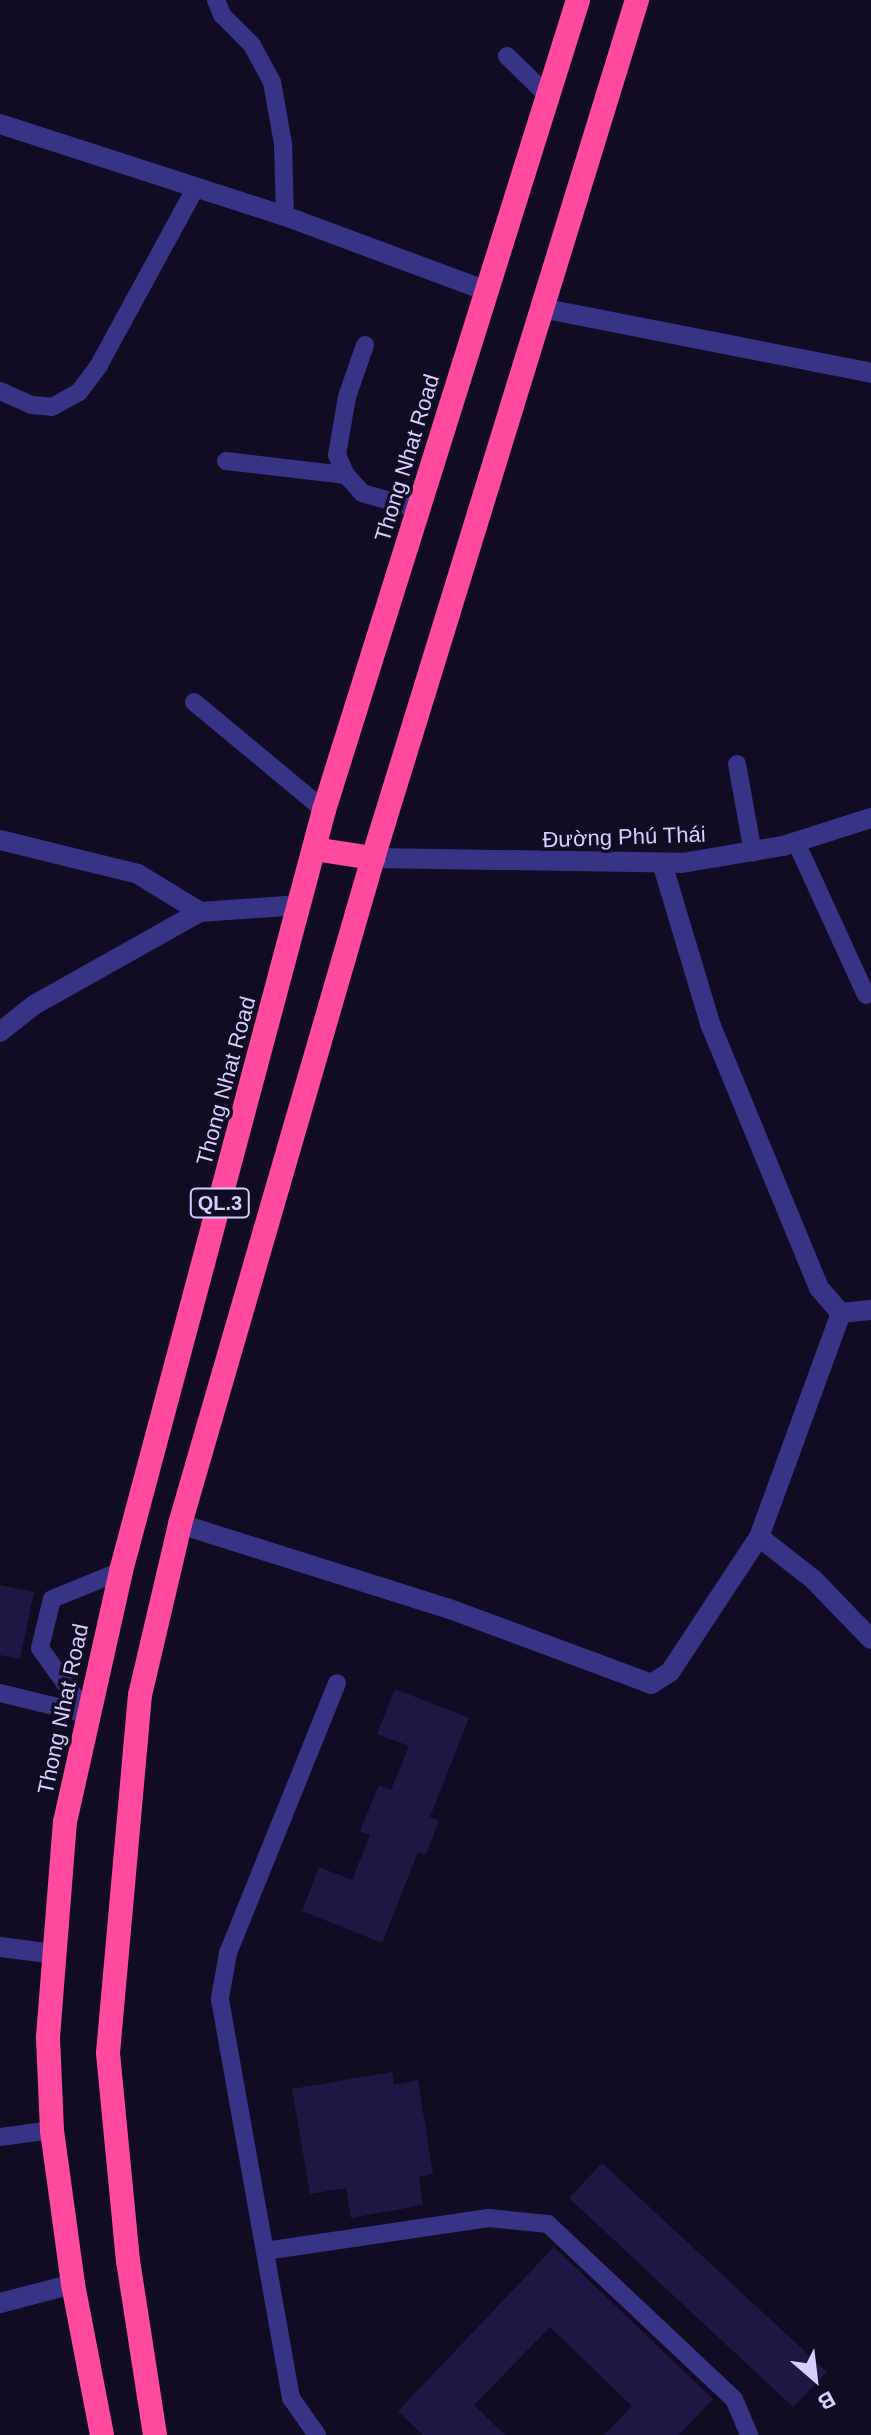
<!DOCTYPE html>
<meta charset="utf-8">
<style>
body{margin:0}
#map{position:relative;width:871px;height:2435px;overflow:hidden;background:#110c23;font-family:Arial,sans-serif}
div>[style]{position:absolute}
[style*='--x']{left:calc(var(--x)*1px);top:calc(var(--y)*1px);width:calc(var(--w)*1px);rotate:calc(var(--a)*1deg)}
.building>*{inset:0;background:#211745}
.lane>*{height:18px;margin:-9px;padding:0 9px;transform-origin:9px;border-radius:9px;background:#383485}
.street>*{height:20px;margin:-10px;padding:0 10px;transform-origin:10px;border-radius:10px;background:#383485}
.highway>*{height:24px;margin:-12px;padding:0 12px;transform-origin:12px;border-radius:12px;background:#ff4a9e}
span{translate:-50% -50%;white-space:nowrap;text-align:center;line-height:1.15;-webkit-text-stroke:7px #110c23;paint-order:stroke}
.shield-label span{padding:2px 6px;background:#110c23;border:2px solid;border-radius:6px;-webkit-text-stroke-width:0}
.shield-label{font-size:20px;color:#d5cfff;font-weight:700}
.street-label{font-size:22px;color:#d5cfff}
.north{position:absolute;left:775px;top:2339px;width:80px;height:80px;-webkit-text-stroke:6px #110c23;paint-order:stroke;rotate:152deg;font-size:22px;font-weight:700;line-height:32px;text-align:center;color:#d5cfff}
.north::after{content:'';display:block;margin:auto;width:28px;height:36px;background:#d5cfff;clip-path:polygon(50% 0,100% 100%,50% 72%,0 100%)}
</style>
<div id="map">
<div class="building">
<i style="clip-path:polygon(0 1585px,34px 1592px,20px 1659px,0 1655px)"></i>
<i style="clip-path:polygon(395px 1689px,469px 1718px,430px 1817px,439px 1821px,426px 1855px,418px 1852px,382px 1943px,302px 1911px,319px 1867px,352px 1880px,370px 1835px,360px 1831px,379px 1785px,391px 1790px,409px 1746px,377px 1734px)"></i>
<i style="clip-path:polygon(392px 2072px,394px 2085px,418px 2080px,433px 2174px,419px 2177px,423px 2205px,351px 2218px,346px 2188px,310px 2194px,292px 2089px)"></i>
<i style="clip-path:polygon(602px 2163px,827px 2372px,793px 2407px,569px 2198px)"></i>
<i style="clip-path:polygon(554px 2247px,713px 2399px,679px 2435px,604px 2435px,632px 2406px,550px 2327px,474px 2405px,505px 2435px,423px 2435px,398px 2411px)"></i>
</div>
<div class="lane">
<i style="--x:216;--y:0;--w:16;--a:68"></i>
<i style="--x:222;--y:15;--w:42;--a:45"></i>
<i style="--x:252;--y:45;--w:42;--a:61.6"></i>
<i style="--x:272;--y:82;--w:63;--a:79.9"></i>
<i style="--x:283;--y:144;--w:72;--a:88.4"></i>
<i style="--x:507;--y:56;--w:54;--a:44.3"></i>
<i style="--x:365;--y:345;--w:55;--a:109.1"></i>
<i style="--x:347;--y:397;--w:59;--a:99.8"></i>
<i style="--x:337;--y:455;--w:22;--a:66"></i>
<i style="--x:346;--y:475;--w:24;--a:48"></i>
<i style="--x:362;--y:493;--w:58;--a:15.9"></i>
<i style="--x:0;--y:391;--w:34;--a:24"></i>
<i style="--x:31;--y:405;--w:21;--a:5"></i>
<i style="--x:52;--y:407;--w:31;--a:-29"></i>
<i style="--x:79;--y:392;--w:34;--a:-53"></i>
<i style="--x:99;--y:365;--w:200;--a:-61.4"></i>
<i style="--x:226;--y:461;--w:121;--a:6.7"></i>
<i style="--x:194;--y:702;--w:169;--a:39.7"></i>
<i style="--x:737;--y:764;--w:90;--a:79.8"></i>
<i style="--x:796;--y:842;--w:168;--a:65.4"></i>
<i style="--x:0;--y:1693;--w:89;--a:13.6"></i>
<i style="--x:87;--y:1714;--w:81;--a:-125.5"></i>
<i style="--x:40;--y:1648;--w:50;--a:-76.2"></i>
<i style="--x:52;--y:1599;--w:74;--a:-22.1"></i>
<i style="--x:0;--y:2137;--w:52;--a:-7.7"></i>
<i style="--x:265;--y:2251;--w:226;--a:-8.4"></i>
<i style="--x:489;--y:2218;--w:59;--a:5.8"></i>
<i style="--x:548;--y:2224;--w:255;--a:43.3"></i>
<i style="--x:734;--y:2399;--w:39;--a:67"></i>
<i style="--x:317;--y:2435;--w:45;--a:-125.1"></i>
<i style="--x:291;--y:2398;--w:406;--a:-100.1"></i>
<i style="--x:220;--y:1998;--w:46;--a:-79.9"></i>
<i style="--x:228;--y:1953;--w:291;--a:-68"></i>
</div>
<div class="street">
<i style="--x:0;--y:124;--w:299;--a:17.9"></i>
<i style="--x:285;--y:216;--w:215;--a:20.4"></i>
<i style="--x:541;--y:308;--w:336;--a:11.1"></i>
<i style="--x:0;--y:840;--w:142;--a:13.8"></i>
<i style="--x:138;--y:874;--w:73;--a:31.5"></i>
<i style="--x:373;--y:858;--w:309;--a:0.9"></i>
<i style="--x:682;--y:863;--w:102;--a:-9.6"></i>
<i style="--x:783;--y:846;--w:92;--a:-17.7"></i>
<i style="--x:662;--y:863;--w:170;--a:73.3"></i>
<i style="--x:711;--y:1026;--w:283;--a:67.6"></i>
<i style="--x:819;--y:1288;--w:33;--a:49"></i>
<i style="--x:841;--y:1313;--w:30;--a:-6"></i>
<i style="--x:0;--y:1032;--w:43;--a:-38.5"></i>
<i style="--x:34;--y:1005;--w:190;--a:-29.3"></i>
<i style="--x:200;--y:912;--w:100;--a:-4"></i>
<i style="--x:841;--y:1313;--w:239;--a:110.1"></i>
<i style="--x:759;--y:1537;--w:68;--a:37.9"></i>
<i style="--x:813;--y:1579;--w:83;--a:46"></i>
<i style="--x:180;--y:1524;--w:280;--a:17.5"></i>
<i style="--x:447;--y:1608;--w:218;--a:20.4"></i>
<i style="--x:651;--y:1684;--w:22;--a:-32"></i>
<i style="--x:670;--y:1672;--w:162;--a:-56.6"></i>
<i style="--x:0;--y:1947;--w:54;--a:7.4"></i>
<i style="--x:0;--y:2303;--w:75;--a:-14.6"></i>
</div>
<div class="highway">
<i style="--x:314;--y:849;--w:60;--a:8.7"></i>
<i style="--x:102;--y:2435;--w:154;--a:-100.9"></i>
<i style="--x:73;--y:2284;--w:155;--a:-97.8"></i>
<i style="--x:52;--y:2130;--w:93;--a:-92.5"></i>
<i style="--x:48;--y:2037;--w:216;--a:-85.5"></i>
<i style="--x:65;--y:1822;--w:257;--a:-77.4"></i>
<i style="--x:121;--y:1571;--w:788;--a:-75.06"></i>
<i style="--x:324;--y:810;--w:849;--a:-72.59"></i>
<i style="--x:155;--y:2435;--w:176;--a:-98.8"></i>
<i style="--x:128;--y:2261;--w:209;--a:-95.5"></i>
<i style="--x:108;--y:2053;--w:359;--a:-84.9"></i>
<i style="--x:140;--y:1695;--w:176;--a:-76.8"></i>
<i style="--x:180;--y:1524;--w:693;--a:-73.84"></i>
<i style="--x:373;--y:858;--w:898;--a:-72.9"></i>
</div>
<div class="shield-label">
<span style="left:220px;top:1203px">QL.3</span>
</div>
<div class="street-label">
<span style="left:407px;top:458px;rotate:-73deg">Thong Nhat Road</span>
<span style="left:624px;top:837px;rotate:-2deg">Đường Phú Thái</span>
<span style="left:226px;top:1081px;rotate:-75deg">Thong Nhat Road</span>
<span style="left:63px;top:1709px;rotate:-78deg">Thong Nhat Road</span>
</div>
<div class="north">B</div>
</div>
